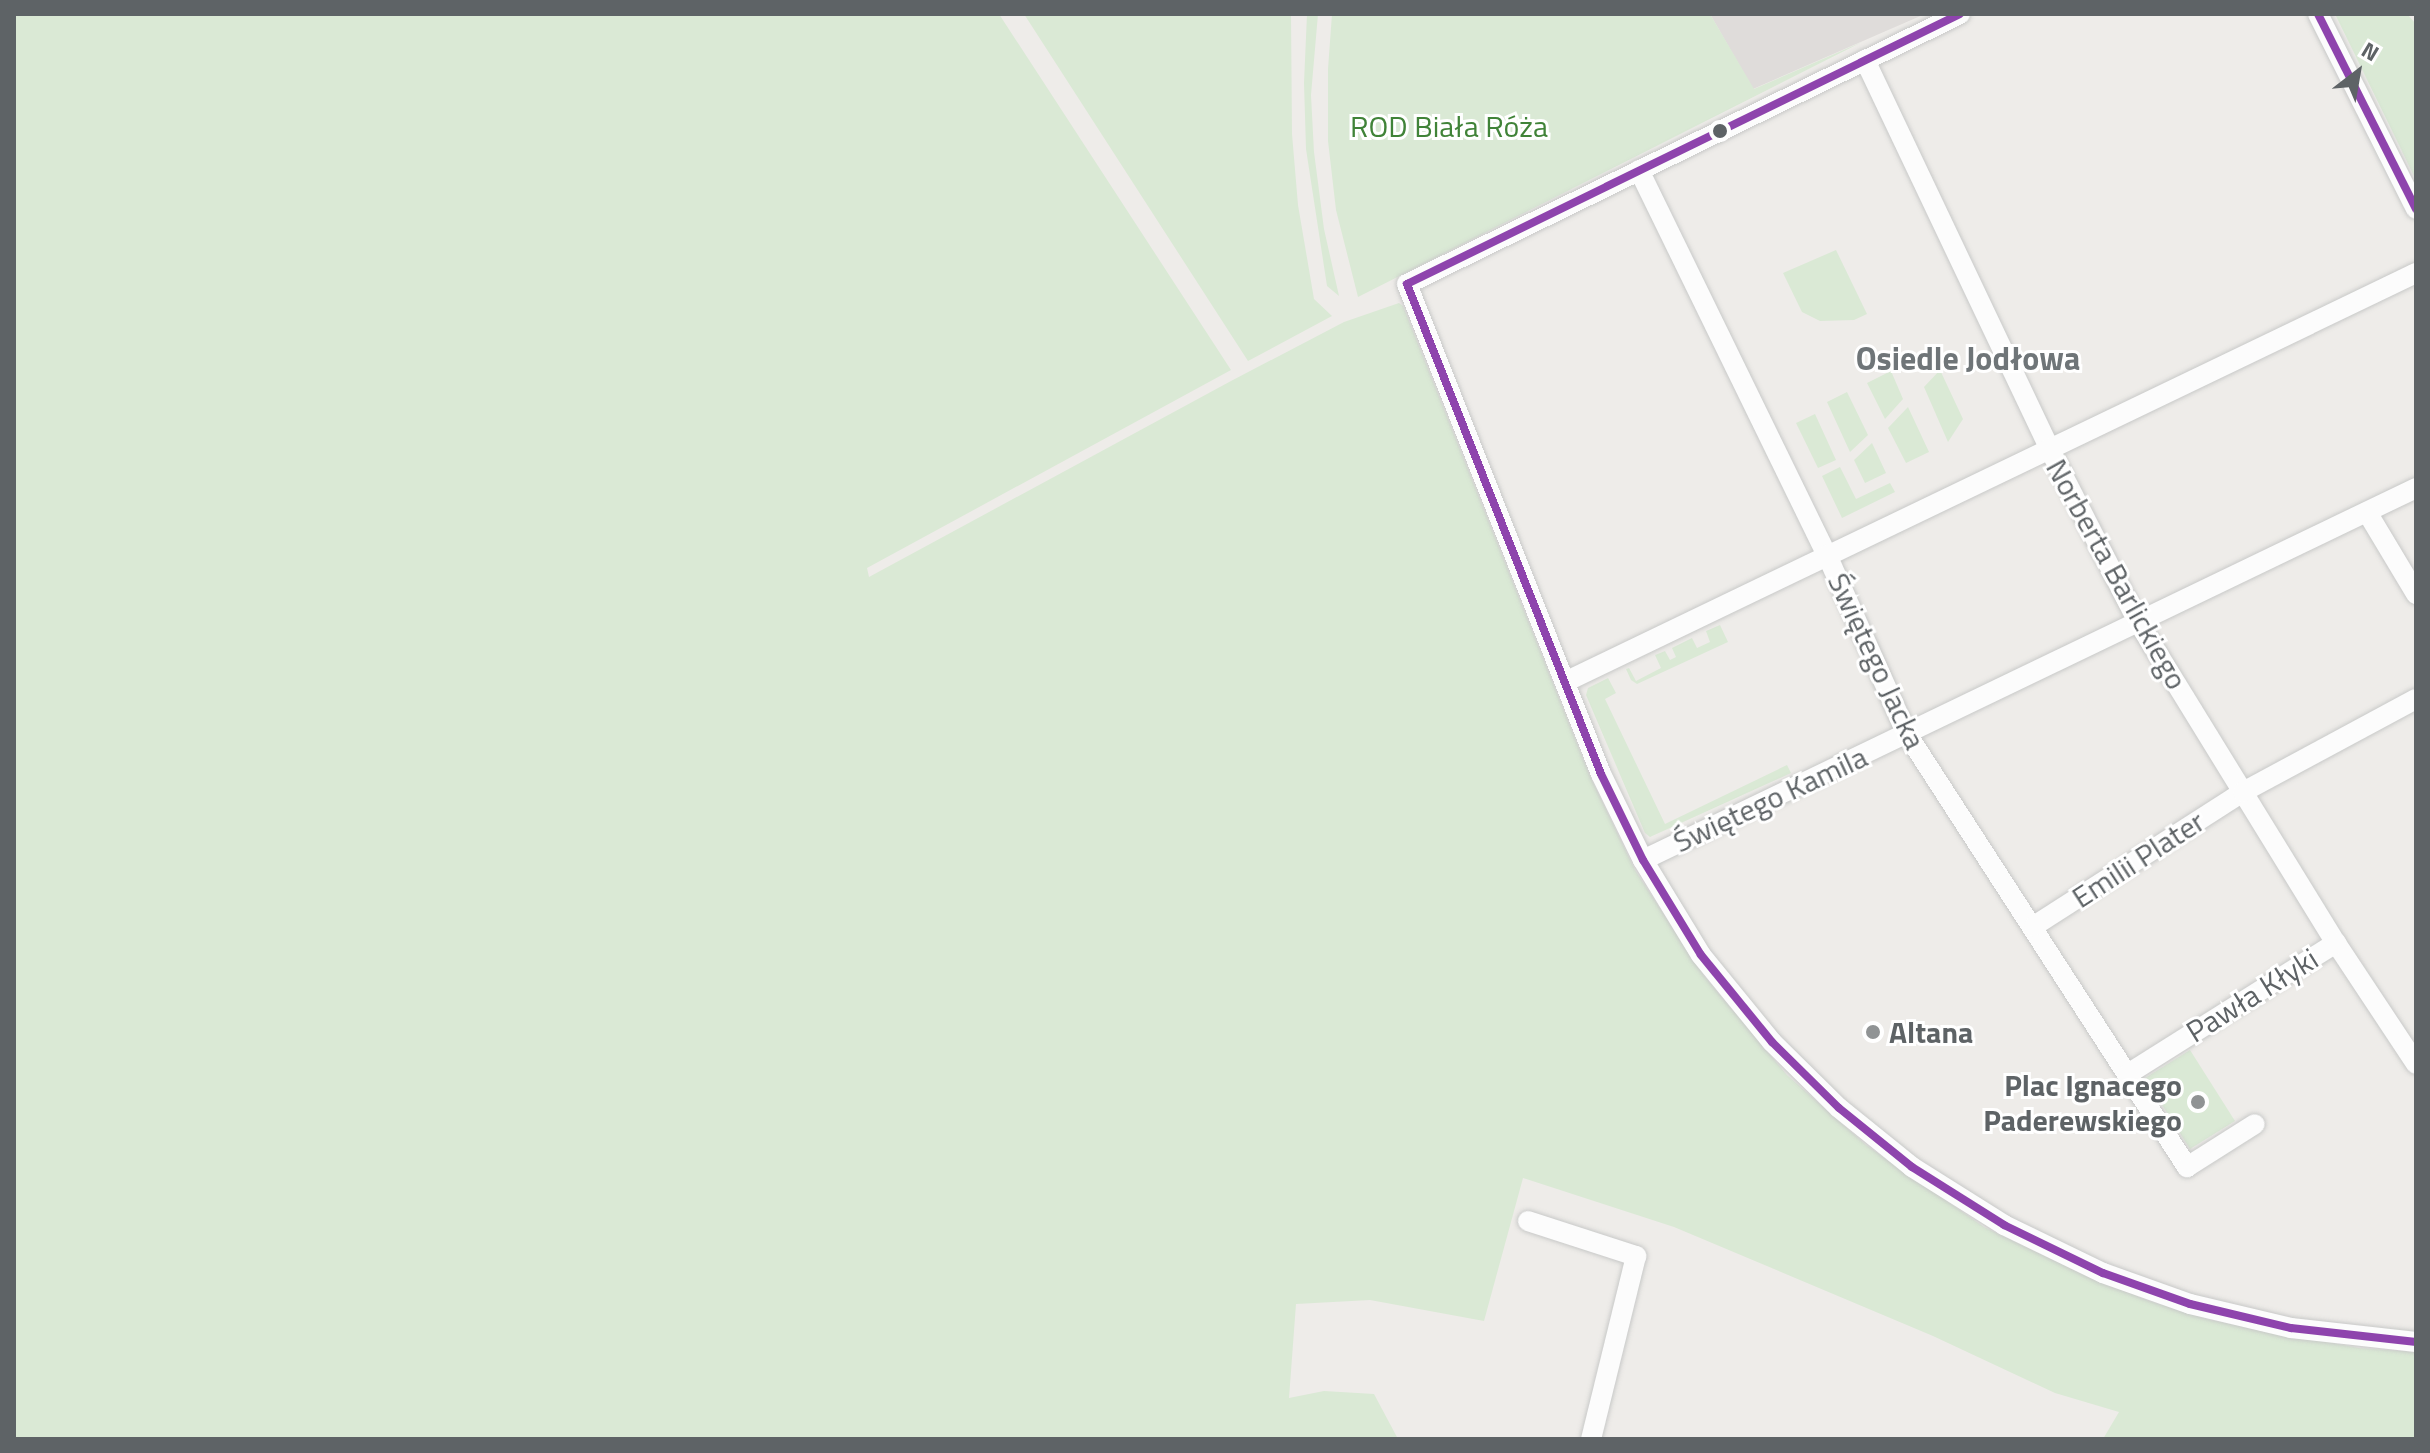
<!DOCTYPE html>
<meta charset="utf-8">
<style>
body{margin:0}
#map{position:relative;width:2430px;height:1453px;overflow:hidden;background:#eeece9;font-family:"Titillium Web",sans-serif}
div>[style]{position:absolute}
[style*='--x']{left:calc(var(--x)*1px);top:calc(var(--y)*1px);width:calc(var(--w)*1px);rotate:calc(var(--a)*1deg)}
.industrial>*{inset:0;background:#dfdcda}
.green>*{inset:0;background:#dae9d5}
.roads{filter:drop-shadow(0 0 2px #c8c9c8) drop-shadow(0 0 2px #c8c9c8)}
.street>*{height:20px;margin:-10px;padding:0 10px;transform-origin:10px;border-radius:10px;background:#fcfcfc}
.bus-1>*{height:8px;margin:-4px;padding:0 4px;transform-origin:4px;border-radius:4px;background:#8e44ad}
.dots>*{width:22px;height:22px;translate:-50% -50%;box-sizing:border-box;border:4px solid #fff;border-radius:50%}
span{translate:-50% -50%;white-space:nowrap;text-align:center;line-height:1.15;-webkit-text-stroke:6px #fff;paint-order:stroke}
.park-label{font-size:30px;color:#408338}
.street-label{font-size:30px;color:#5e6366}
.poi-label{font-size:30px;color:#5e6366;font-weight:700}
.left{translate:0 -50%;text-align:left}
.right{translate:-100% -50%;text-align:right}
.neighbourhood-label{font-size:32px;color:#6f7578;font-weight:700}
.frame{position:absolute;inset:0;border:16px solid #5e6366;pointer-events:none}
.north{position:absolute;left:2318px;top:32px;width:80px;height:80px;-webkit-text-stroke:6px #fff;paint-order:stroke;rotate:31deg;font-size:22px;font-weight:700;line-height:32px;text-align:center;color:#5e6366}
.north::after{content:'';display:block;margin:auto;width:28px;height:36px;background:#5e6366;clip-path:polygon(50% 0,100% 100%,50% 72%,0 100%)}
</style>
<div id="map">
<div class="industrial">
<i style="clip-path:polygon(1710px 14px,1925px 14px,1753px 89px)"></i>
</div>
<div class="green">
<i style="clip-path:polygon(14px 14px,999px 14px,1231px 370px,867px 568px,869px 577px,1231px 381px,1344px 322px,1399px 303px,1403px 306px,1589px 774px,1635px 870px,1704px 976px,1787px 1075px,1866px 1145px,1984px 1227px,2078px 1272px,2149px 1301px,2210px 1320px,2359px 1348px,2416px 1352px,2416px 1439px,2103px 1439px,2119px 1412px,2055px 1393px,1933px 1336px,1674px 1227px,1523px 1178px,1484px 1321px,1370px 1300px,1296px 1304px,1289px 1398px,1324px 1391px,1374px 1394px,1398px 1439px,14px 1439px)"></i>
<i style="clip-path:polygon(1024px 14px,1291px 14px,1292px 134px,1298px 205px,1314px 299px,1332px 316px,1248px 361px)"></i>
<i style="clip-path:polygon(1307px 14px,1318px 14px,1311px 95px,1314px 152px,1324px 229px,1339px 296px,1327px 286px,1306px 149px,1304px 83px)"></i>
<i style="clip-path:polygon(1332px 14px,1710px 14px,1754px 89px,1862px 42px,1358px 297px,1336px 210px,1328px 141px,1328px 69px)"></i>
<i style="clip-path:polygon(2335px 14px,2407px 14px,2416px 24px,2416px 180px)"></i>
<i style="clip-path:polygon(1836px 250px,1867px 314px,1854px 320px,1820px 321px,1802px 312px,1783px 273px)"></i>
<i style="clip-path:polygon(1940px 370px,1963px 419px,1948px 442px,1924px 387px)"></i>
<i style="clip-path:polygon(1891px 371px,1903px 399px,1885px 419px,1867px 383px)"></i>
<i style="clip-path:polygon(1847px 392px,1868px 435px,1850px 452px,1827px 402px)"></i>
<i style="clip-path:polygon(1908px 407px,1929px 452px,1906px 463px,1888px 428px)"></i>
<i style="clip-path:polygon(1815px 414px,1836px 460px,1818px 468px,1796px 423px)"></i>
<i style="clip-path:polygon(1872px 443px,1886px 473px,1865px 483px,1854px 460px)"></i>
<i style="clip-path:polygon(1840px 467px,1856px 499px,1890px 483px,1895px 492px,1842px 518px,1822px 476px)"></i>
<i style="clip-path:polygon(1720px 625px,1728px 642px,1637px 684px,1631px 680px,1626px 669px,1629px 668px,1636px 681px,1661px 668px,1655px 655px,1665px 651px,1670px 660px,1676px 657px,1672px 648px,1692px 638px,1697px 648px,1710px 642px,1706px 631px)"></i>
<i style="clip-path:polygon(1608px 678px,1616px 693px,1605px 699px,1665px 824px,1787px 765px,1791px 773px,1650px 837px,1645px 833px,1586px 695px,1588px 688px)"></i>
<i style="clip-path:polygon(2190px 1050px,2235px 1121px,2190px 1149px,2145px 1078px)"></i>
</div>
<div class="roads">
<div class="street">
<i style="--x:1960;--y:14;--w:615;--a:153.98"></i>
<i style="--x:1407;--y:284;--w:527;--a:68.4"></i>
<i style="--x:1601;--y:774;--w:96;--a:64"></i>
<i style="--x:1643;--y:860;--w:111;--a:58.6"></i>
<i style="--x:1701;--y:955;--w:112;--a:50.8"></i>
<i style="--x:1772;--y:1042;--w:94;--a:44.6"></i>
<i style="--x:1839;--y:1108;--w:94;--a:38.9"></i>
<i style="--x:1912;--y:1167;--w:109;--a:32.2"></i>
<i style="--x:2004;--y:1225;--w:110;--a:25.9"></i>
<i style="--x:2103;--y:1273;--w:92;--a:19.6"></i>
<i style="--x:2190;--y:1304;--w:104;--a:13.4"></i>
<i style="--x:2291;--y:1328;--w:126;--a:6.4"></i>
<i style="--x:2318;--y:14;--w:218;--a:63.3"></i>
<i style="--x:1865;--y:60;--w:429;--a:64.6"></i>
<i style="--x:2049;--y:448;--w:193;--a:62.9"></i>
<i style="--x:2137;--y:620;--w:379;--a:58.4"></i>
<i style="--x:2336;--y:943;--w:145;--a:56.5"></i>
<i style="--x:1639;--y:170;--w:428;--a:64"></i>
<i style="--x:1827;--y:555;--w:196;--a:65.9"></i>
<i style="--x:1907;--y:734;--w:516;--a:57.11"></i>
<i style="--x:2187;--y:1167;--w:80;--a:-32.3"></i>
<i style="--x:2367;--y:512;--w:96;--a:59.1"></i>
<i style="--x:1565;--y:682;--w:944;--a:-25.67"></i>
<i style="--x:1643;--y:860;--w:858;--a:-25.7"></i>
<i style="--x:2034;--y:926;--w:248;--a:-32.7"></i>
<i style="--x:2243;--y:792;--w:196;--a:-28.3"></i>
<i style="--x:2128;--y:1074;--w:246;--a:-32.2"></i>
<i style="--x:1528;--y:1221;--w:114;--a:18"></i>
<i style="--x:1636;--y:1256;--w:188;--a:103.8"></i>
</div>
</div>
<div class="bus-1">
<i style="--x:2318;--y:14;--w:218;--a:63.3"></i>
<i style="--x:1407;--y:284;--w:527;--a:68.4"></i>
<i style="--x:1601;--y:774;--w:96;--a:64"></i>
<i style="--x:1643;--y:860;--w:111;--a:58.6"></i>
<i style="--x:1701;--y:955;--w:112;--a:50.8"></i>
<i style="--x:1772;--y:1042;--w:94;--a:44.6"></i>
<i style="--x:1839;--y:1108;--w:94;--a:38.9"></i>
<i style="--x:1912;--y:1167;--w:109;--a:32.2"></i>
<i style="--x:2004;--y:1225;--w:110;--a:25.9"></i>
<i style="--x:2103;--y:1273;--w:92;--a:19.6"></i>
<i style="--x:2190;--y:1304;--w:104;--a:13.4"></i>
<i style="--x:2291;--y:1328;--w:126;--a:6.4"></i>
<i style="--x:1407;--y:284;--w:615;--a:-26.02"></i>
</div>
<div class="dots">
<i style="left:1720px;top:131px;background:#5e6366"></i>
<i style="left:1873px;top:1032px;background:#909394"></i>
<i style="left:2198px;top:1102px;background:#909394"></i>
</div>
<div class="park-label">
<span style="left:1449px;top:126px">ROD Biała Róża</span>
</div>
<div class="street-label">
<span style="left:2117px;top:574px;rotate:61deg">Norberta Barlickiego</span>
<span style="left:1877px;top:661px;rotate:65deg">Świętego Jacka</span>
<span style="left:1770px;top:799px;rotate:-25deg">Świętego Kamila</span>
<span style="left:2138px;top:859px;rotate:-33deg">Emilii Plater</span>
<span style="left:2252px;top:995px;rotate:-32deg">Pawła Kłyki</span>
</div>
<div class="poi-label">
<span class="left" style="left:1889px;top:1032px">Altana</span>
<span class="right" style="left:2182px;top:1102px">Plac Ignacego<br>Paderewskiego</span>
</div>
<div class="neighbourhood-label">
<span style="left:1968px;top:358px">Osiedle Jodłowa</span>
</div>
<div class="frame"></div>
<div class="north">N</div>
</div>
